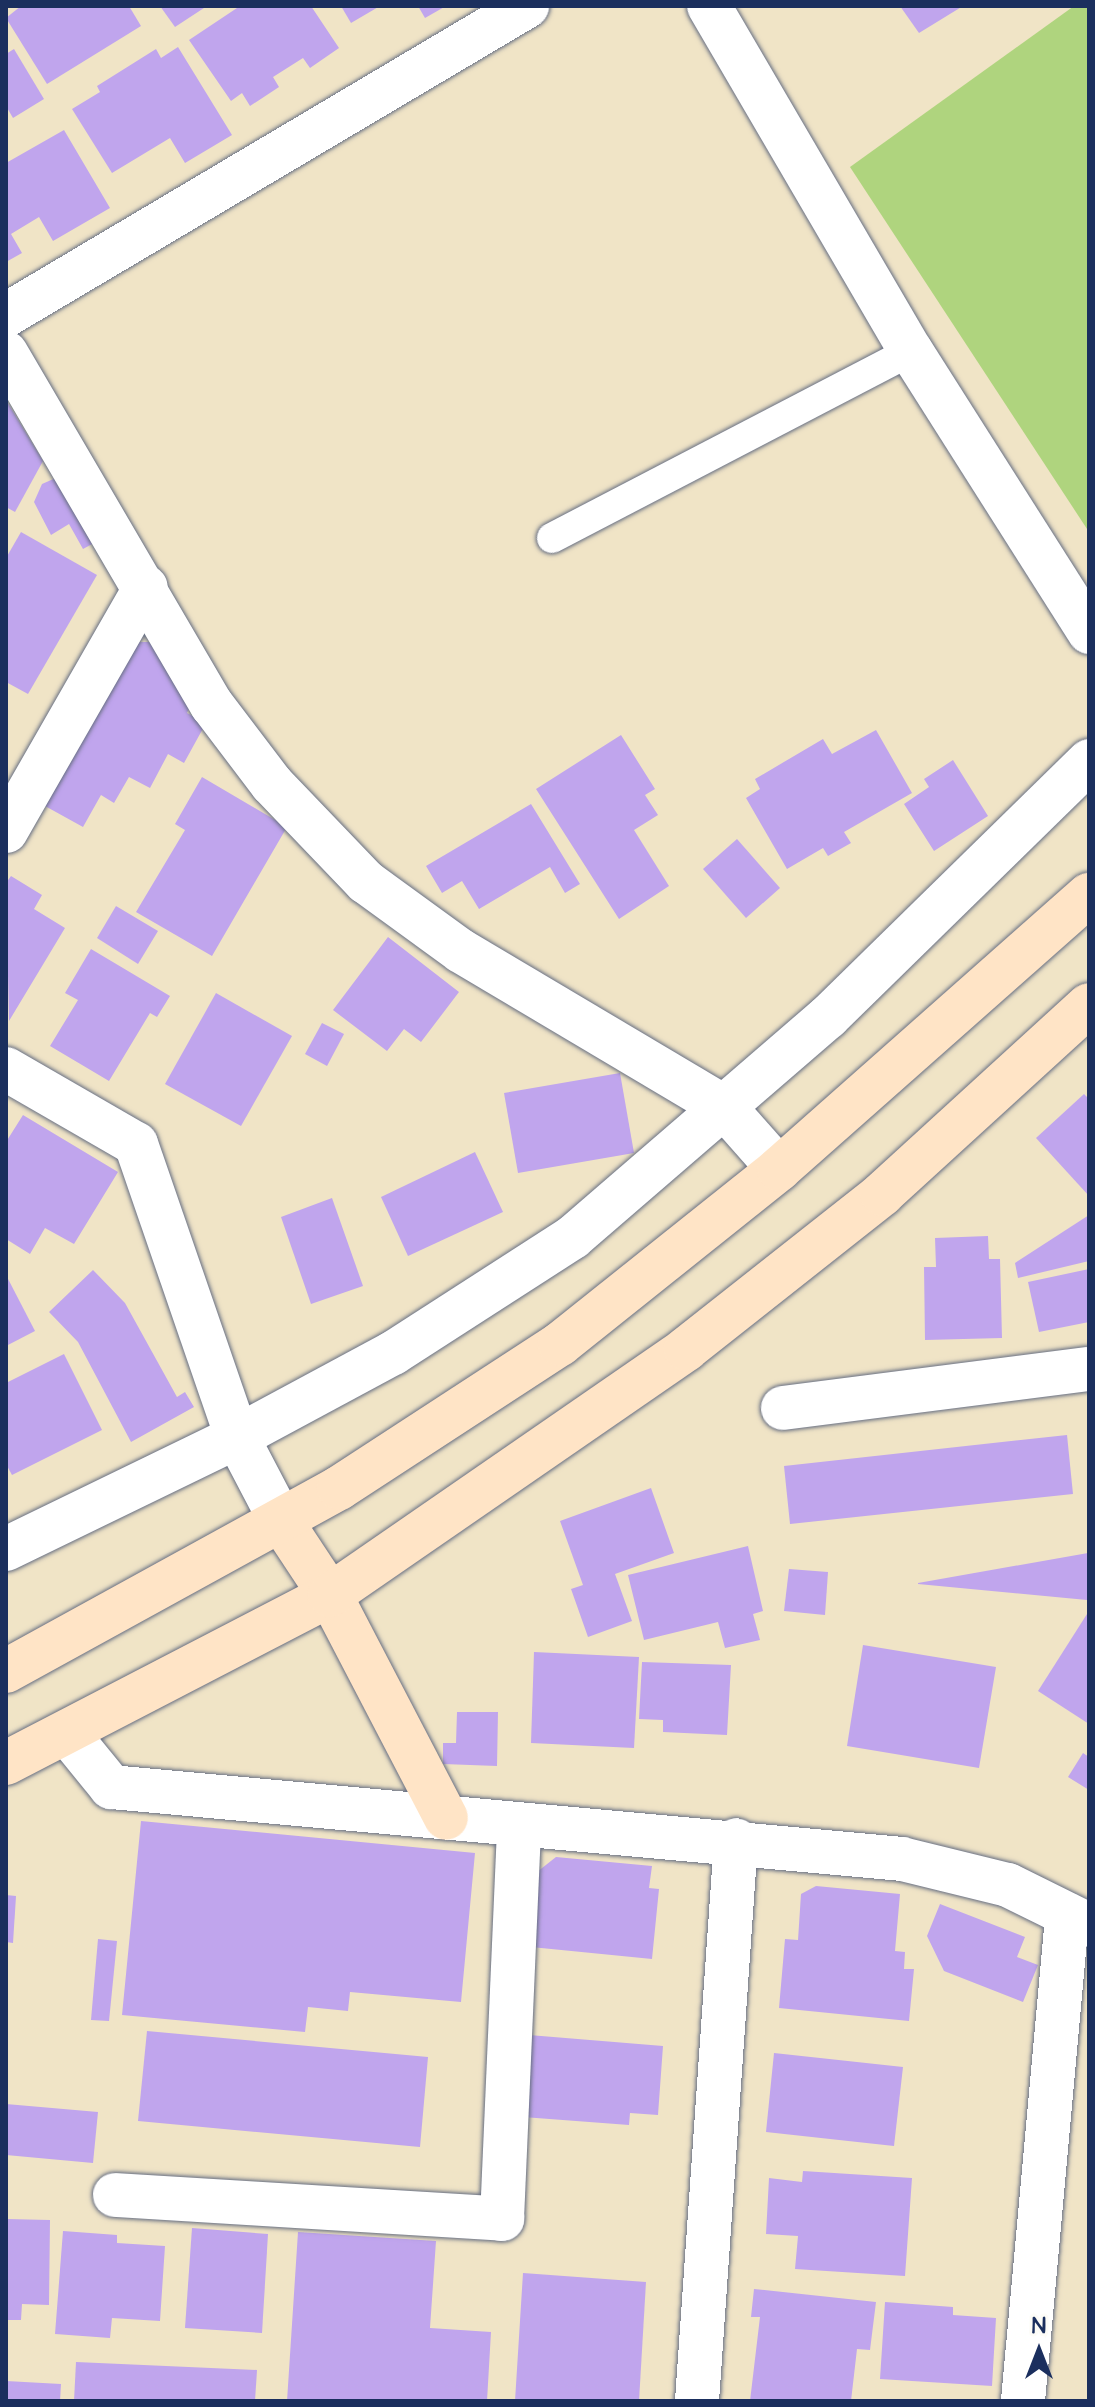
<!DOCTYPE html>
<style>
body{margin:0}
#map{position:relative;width:1095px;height:2407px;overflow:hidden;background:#f0e4c6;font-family:"Architects Daughter",sans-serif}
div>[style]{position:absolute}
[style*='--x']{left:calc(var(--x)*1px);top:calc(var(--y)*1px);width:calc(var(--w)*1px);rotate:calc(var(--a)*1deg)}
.green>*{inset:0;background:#afd47e}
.building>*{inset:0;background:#c0a5ed}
.roads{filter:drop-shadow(0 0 2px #666e82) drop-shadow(0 0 2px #666e82)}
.lane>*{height:30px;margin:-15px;padding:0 15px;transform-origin:15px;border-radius:15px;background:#fff}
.street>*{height:44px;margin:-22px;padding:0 22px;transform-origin:22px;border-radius:22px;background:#fff}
.secondary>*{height:44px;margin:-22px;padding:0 22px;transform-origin:22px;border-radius:22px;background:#ffe4c6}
span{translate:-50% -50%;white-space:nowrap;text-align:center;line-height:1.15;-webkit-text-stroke:6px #fdfcf7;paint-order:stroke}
.frame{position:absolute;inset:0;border:8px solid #1b2f5e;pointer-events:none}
.north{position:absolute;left:999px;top:2311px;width:80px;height:80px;-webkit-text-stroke:6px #fdfcf7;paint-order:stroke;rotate:0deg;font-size:22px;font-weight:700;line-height:32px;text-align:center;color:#1b2f5e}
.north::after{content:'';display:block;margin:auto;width:28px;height:36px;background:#1b2f5e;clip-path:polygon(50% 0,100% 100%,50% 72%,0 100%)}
</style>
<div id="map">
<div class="green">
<i style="clip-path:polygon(1074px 6px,1089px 6px,1089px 532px,850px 167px)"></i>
</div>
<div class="building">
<i style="clip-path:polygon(21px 6px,129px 6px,141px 26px,47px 84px,6px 18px)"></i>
<i style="clip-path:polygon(160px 6px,207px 6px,175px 27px)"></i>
<i style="clip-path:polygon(240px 6px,311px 6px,339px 48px,310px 68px,303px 58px,273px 77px,279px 87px,250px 106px,242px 93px,231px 101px,189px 40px)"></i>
<i style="clip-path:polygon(341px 6px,380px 6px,351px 23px)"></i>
<i style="clip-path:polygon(418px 6px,446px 6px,425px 18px)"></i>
<i style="clip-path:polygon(900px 6px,963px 6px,919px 33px)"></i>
<i style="clip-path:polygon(178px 47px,232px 135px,185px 163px,170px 138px,112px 173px,72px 109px,100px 92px,97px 86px,156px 49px,161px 58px)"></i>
<i style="clip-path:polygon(14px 49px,44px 99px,13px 118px,6px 106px,6px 54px)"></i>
<i style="clip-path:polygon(64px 130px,110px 208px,53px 241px,39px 217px,11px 234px,22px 253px,6px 262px,6px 163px)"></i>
<i style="clip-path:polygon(6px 400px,43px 461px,15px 512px,6px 507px)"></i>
<i style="clip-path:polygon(58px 477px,94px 543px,83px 549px,69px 524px,51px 535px,34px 502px,42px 484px)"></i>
<i style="clip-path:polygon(21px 532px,97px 575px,28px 694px,6px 682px,6px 558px)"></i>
<i style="clip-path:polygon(136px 642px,153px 642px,190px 706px,187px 713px,206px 723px,184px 763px,168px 754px,150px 788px,129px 777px,114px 803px,101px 795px,83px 827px,45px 806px)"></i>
<i style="clip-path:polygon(876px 730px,912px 793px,844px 832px,851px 843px,828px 856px,823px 848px,787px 869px,746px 798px,760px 789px,755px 779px,823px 739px,832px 754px)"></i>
<i style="clip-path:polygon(621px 735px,655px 789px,645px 795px,658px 815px,634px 830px,669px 886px,619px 919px,536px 789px)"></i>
<i style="clip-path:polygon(953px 760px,988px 816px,934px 851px,904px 804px,929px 787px,924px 779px)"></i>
<i style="clip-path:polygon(202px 777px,287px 827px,212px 956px,136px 912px,185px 830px,175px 824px)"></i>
<i style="clip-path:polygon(531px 804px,580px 884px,565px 893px,550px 867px,479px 909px,462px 881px,442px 893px,426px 866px)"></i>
<i style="clip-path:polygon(737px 839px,780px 888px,746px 918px,703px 869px)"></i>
<i style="clip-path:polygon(11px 876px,42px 895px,34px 909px,65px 928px,9px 1021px,6px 883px)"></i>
<i style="clip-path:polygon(116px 906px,158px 931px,138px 964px,97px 938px)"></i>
<i style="clip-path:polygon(388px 937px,459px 992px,421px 1042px,404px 1029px,387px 1051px,333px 1010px)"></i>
<i style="clip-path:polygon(91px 949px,170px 996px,157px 1017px,150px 1013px,109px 1081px,50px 1046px,78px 1000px,65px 993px)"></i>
<i style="clip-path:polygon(216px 993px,292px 1036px,241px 1126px,165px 1084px)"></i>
<i style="clip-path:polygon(322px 1023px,344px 1034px,327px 1066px,305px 1054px)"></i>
<i style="clip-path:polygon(620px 1073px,634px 1153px,518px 1173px,504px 1093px)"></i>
<i style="clip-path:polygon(1084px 1094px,1089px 1099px,1089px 1196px,1036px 1138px)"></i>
<i style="clip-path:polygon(23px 1115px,118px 1172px,74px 1244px,45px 1228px,30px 1254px,6px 1239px,6px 1142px)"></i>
<i style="clip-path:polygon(475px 1152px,503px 1212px,408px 1256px,381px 1197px)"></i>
<i style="clip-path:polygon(332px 1198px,363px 1286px,311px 1304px,281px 1217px)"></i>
<i style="clip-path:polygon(1089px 1215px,1089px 1261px,1018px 1278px,1015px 1263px)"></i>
<i style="clip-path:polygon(988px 1236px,989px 1259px,1000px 1259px,1002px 1338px,925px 1340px,924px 1267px,936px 1267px,935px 1238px)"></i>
<i style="clip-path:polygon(1089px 1269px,1089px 1322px,1039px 1332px,1028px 1282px)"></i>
<i style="clip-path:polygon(93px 1270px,125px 1303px,177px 1397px,185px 1392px,194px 1407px,131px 1442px,78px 1342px,49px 1312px)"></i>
<i style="clip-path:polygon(6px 1275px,35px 1331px,6px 1346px)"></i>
<i style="clip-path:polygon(64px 1354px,102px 1430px,12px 1475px,6px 1464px,6px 1383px)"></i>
<i style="clip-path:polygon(1067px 1435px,1073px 1494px,790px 1524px,784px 1466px)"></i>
<i style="clip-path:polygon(651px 1488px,674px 1553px,615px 1574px,632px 1621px,588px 1637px,571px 1589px,583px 1585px,560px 1521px)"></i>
<i style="clip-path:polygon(748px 1546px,763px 1611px,753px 1614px,760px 1640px,725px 1648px,718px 1622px,644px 1640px,628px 1575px)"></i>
<i style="clip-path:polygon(1088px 1553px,1087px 1600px,918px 1584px,918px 1583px)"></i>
<i style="clip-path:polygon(789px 1569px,828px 1572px,825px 1615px,784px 1611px)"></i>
<i style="clip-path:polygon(1087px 1614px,1089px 1615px,1089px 1724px,1038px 1691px)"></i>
<i style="clip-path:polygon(863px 1645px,996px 1667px,979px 1768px,847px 1746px)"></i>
<i style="clip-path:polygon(534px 1652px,639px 1657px,634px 1748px,531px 1743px)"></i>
<i style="clip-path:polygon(642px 1662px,731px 1665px,727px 1735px,663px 1732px,663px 1720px,639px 1719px)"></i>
<i style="clip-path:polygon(457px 1712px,498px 1712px,497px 1766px,443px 1764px,443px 1743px,456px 1743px)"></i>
<i style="clip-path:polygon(1083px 1753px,1089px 1757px,1089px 1790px,1068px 1777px)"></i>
<i style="clip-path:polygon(141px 1821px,475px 1853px,461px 2002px,350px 1992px,348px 2011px,308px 2007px,305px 2032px,122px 2015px)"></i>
<i style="clip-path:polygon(556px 1857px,652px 1866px,649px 1888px,659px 1889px,652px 1959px,531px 1947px,537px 1872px)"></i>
<i style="clip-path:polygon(816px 1886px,900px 1894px,895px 1951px,905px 1952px,904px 1969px,914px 1969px,909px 2021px,779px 2008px,785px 1939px,798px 1940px,801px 1894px)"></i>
<i style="clip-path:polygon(6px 1895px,16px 1896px,13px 1943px,6px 1942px)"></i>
<i style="clip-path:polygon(940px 1904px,1025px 1937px,1017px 1957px,1038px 1965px,1023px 2002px,944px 1971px,927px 1936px)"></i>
<i style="clip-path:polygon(98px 1939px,117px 1941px,109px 2021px,91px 2020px)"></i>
<i style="clip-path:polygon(147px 2031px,428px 2057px,420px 2147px,138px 2121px)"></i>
<i style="clip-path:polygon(529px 2035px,663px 2046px,658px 2115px,630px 2113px,629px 2125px,523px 2117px)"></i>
<i style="clip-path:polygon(774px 2053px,903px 2067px,894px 2146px,766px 2132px)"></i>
<i style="clip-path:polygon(6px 2104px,98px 2112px,93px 2163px,6px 2155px)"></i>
<i style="clip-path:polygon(803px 2171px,912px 2178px,905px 2276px,795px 2269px,798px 2236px,766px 2234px,769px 2178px,802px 2182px)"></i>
<i style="clip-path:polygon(6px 2219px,50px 2220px,49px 2305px,22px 2304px,21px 2320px,6px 2320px)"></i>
<i style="clip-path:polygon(192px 2228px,268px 2234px,262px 2333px,185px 2328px)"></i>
<i style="clip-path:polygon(63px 2231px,117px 2235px,117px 2243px,165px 2246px,160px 2321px,112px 2318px,110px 2338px,55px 2334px)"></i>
<i style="clip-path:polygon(298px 2232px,436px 2241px,430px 2328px,491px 2332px,487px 2401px,287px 2401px)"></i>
<i style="clip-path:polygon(523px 2273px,646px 2282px,639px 2401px,515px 2401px)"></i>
<i style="clip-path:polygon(754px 2289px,876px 2302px,870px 2350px,857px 2349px,851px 2401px,750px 2401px,760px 2317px,751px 2317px)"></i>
<i style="clip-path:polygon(885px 2302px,953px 2307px,953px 2315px,996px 2318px,992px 2386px,880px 2379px)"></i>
<i style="clip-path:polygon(76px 2362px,257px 2370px,255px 2401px,74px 2401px)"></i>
<i style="clip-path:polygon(6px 2381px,61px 2384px,60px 2401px,6px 2401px)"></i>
</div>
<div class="roads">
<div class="lane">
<i style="--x:552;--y:538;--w:405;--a:-27.5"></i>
</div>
<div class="street">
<i style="--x:709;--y:6;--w:400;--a:59.7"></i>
<i style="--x:911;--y:351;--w:333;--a:57.6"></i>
<i style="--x:6;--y:315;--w:606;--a:-30.67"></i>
<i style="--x:6;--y:353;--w:408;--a:59.7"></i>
<i style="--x:212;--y:705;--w:99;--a:52.8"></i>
<i style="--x:272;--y:784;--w:136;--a:46.2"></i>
<i style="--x:366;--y:882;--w:117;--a:36"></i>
<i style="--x:461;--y:951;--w:307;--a:30.7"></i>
<i style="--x:725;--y:1108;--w:81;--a:48.5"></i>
<i style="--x:6;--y:831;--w:281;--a:-60.2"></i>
<i style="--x:6;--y:1069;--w:150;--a:30"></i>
<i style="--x:136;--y:1144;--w:310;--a:71"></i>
<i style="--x:237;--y:1437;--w:95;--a:62.4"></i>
<i style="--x:783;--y:1408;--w:308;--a:-7.3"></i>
<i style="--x:6;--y:1549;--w:257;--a:-25.9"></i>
<i style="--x:237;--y:1437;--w:177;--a:-28.3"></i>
<i style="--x:393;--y:1353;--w:214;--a:-32.8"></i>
<i style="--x:573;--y:1237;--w:337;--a:-40.8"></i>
<i style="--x:828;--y:1017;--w:366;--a:-44.4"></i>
<i style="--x:67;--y:1733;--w:70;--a:50.8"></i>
<i style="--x:111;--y:1787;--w:794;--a:5.2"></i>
<i style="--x:902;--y:1859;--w:109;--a:13.8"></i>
<i style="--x:1008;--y:1885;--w:90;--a:26.3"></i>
<i style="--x:115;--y:2195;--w:388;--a:3.5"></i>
<i style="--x:502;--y:2219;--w:391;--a:-87.5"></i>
<i style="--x:697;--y:2401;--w:562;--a:-86.02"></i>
<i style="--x:1023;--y:2401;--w:488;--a:-84.8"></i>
</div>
<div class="secondary">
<i style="--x:281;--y:1521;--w:89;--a:56.5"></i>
<i style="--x:330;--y:1595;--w:251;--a:62.5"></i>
<i style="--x:6;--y:1671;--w:380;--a:-28.8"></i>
<i style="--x:339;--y:1488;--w:264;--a:-33.1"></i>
<i style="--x:560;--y:1344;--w:280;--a:-38.6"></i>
<i style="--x:779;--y:1169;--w:414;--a:-41.5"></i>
<i style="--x:6;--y:1763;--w:365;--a:-27.4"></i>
<i style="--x:330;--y:1595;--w:433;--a:-34.6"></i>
<i style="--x:686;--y:1349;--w:250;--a:-38.3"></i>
<i style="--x:882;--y:1194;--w:280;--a:-42.4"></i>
</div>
</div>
<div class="frame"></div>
<div class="north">N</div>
</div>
